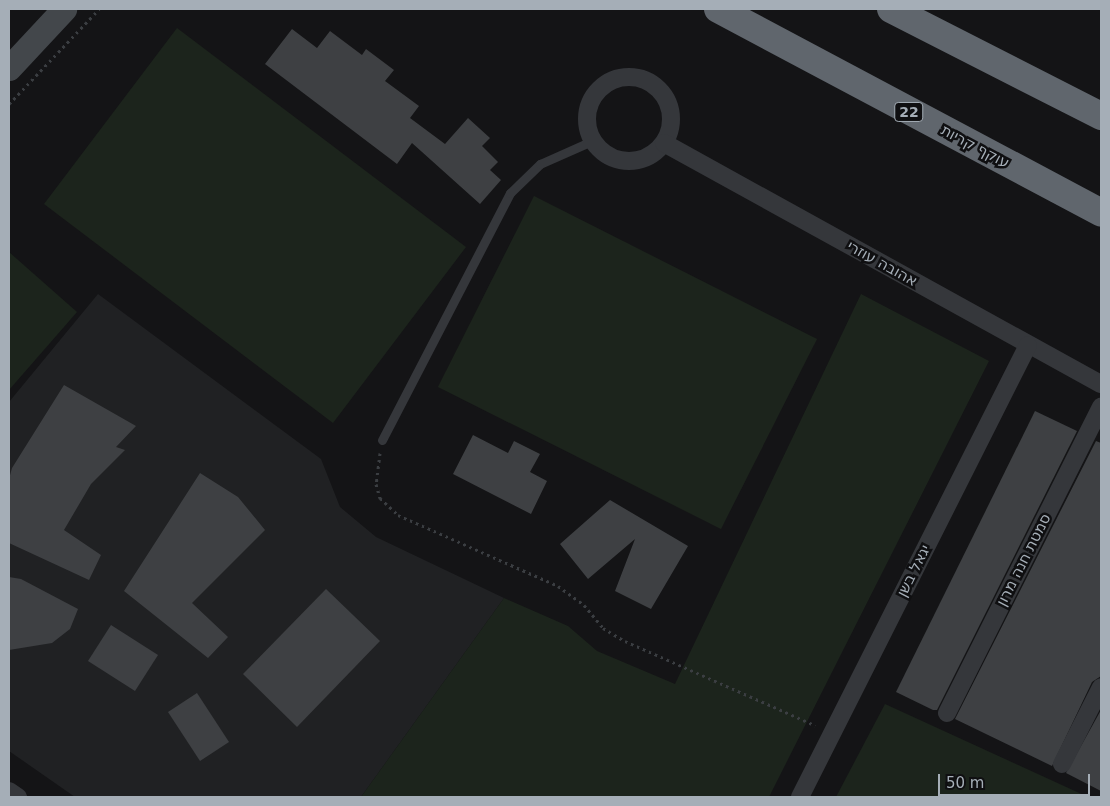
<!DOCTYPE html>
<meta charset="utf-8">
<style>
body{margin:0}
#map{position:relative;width:1110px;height:806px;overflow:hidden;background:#141416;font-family:"DejaVu Sans","Noto Sans Hebrew",sans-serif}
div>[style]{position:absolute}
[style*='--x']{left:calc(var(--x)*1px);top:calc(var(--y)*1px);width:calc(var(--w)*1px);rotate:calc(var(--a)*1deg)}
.built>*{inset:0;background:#202123}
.green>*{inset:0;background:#1c241c}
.building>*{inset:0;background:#3e4043}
.path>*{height:3px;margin-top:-1.5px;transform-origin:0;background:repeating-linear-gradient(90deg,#3b3e42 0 2.5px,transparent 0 6.5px)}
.lane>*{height:9px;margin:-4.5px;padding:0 4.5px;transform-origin:4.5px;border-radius:4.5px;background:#35373b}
.street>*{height:18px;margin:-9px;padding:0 9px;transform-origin:9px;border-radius:9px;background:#35373b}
.street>.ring{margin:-9px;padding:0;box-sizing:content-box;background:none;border:18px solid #35373b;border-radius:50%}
.secondary>*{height:25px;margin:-12.5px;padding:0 12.5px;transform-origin:12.5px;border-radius:12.5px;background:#43474b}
.highway>*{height:28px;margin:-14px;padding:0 14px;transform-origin:14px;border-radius:14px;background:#60666d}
span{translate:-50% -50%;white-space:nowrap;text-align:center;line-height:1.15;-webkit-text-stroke:5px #0f0f11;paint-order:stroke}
.shield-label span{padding:1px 4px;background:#0f0f11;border:1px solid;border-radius:4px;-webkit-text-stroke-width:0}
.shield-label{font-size:14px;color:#a5aeb7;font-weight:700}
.street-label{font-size:15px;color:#a5aeb7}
.frame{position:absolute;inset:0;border:10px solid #a5aeb7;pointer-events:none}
.scale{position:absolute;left:938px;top:774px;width:152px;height:22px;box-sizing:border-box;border:2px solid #a5aeb7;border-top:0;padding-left:6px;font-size:15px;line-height:18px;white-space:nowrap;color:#a5aeb7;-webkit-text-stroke:4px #0f0f11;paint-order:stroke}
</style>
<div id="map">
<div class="built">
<i style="clip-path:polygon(98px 294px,321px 459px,340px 507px,376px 537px,504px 598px,361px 797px,75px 797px,9px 751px,9px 402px)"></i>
</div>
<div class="green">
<i style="clip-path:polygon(177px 28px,466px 247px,333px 423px,44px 204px)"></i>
<i style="clip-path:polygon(534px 196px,817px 339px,721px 529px,438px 387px)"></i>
<i style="clip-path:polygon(9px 252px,77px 312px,9px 390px)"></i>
<i style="clip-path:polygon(861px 294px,989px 361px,769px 797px,361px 797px,504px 598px,568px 626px,597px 651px,675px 684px)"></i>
<i style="clip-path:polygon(885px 704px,1088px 797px,836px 797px)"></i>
</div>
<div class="building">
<i style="clip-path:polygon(292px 29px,317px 48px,330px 31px,362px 55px,366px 49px,394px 70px,385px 81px,419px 106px,410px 118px,445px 144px,468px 118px,490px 138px,482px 146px,498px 162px,490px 170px,501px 180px,480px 204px,412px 143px,397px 164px,265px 64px)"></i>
<i style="clip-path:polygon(64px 385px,136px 426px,116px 447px,125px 450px,91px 484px,64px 530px,101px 555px,89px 580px,9px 543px,9px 479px,12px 468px)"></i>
<i style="clip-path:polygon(1035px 411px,1077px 431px,937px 710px,933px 710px,896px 692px)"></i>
<i style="clip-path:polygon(473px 435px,508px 453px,514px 441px,540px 454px,530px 472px,547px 481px,531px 514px,453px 474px)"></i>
<i style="clip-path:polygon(1096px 441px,1101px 443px,1101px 676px,1092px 682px,1052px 766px,955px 719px)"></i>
<i style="clip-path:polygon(200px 473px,238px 497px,265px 530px,192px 603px,228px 637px,208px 658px,124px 591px)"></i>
<i style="clip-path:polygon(610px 500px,688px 546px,651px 609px,615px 591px,635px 539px,588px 579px,560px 544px)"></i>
<i style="clip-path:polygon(9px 577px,21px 579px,78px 609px,70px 629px,52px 643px,9px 650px)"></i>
<i style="clip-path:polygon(326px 589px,380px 641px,297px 727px,243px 674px)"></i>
<i style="clip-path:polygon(111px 625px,158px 655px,135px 691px,88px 661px)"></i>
<i style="clip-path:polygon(197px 693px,229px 742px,200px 761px,168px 712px)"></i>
<i style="clip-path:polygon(1101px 710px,1101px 791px,1066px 773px)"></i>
</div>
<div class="path">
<i style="--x:9;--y:104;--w:131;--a:-46.5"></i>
<i style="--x:380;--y:453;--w:31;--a:97"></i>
<i style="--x:376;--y:484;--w:15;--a:74"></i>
<i style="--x:380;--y:498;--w:25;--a:43"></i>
<i style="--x:398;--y:515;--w:175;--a:23.9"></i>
<i style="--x:558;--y:586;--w:32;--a:36"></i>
<i style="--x:584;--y:605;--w:30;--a:50"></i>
<i style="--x:603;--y:628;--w:26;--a:31"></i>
<i style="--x:625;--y:641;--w:208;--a:23.9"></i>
</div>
<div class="lane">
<i style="--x:382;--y:440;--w:278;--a:-62.6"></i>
<i style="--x:510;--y:193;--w:42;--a:-44"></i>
<i style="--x:540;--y:164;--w:57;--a:-23.9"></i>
</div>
<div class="street">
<i class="ring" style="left:587px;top:77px;width:66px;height:66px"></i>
<i style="--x:664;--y:143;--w:499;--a:28.9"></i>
<i style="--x:947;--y:713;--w:343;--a:-63.3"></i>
<i style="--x:1062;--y:764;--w:86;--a:-63.1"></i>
<i style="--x:9;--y:791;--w:11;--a:34"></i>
<i style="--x:800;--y:797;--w:506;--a:-63.23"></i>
</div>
<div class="secondary">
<i style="--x:9;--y:68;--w:81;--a:-47"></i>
</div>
<div class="highway">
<i style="--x:718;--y:9;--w:434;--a:28"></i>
<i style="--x:891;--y:9;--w:236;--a:27"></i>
</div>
<div class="shield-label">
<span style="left:909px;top:112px">22</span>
</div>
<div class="street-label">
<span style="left:975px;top:147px;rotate:28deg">עוקף קריות</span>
<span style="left:882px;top:264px;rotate:29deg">אהובה עוזרי</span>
<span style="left:1024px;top:560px;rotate:-63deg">סמטת חנה מרון</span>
<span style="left:914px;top:571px;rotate:-63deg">יגאל בשן</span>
</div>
<div class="frame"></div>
<div class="scale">50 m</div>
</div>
